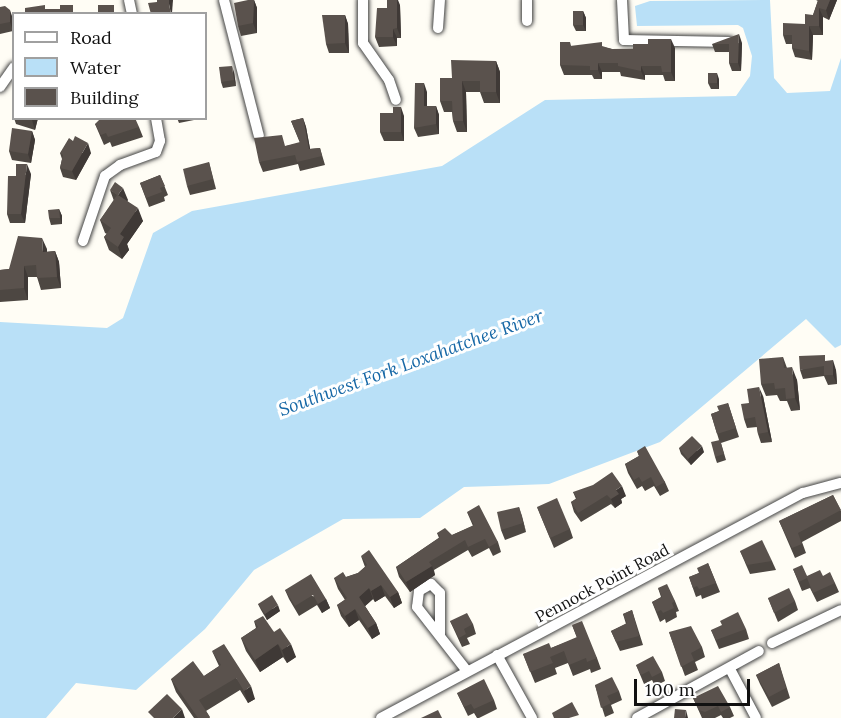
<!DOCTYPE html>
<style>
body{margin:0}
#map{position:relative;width:841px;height:718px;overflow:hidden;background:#fffdf5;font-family:Lora,serif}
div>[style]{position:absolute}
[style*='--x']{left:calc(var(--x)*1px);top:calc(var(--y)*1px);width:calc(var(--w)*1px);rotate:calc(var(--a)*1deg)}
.water>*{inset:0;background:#b9e0f7}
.roads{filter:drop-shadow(0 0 2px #444) drop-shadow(0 0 2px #444)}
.minor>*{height:10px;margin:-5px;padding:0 5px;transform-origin:5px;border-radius:5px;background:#fff}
.wall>*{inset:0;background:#4d4742}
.shaded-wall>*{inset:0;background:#3f3936}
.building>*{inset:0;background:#5a524d}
span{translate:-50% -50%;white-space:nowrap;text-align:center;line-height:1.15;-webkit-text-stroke:6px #fff;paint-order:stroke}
.street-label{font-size:16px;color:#111}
.water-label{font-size:18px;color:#1768a6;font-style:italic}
.legend{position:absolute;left:12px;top:12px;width:195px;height:108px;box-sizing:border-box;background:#fff;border:2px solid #a0a0a0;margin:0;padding:8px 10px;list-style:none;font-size:18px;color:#111}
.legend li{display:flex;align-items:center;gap:12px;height:30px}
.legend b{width:30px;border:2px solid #a0a0a0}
.scale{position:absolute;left:634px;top:679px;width:116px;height:27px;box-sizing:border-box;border:3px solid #111;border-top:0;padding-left:8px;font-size:18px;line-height:21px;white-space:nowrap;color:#111;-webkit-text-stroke:4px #fff;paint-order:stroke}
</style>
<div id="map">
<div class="water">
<i style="clip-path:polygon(770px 0,774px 78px,787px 93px,830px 91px,841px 58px,841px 345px,835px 348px,806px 319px,660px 442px,549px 484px,464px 487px,420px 518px,343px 519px,254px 570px,205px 629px,136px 690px,76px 683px,46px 718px,0 718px,0 322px,107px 328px,123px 318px,153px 233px,192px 211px,442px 166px,545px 100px,736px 96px,750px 76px,752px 56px,743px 28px,738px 25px,637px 26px,635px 6px,650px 1px)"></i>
</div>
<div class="roads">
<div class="minor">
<i style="--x:129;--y:0;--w:14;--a:78"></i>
<i style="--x:224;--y:0;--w:140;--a:75.6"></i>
<i style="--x:363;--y:0;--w:43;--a:90"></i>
<i style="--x:363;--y:43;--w:45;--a:54.9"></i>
<i style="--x:389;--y:80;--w:21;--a:71"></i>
<i style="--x:622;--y:0;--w:40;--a:87.1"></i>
<i style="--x:624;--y:40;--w:106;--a:1.1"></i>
<i style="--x:527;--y:21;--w:21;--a:-90"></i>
<i style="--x:438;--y:28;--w:28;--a:-86"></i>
<i style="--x:0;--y:87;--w:24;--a:-55"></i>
<i style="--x:83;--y:241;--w:69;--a:-71.3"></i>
<i style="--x:105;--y:176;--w:19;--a:-36"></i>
<i style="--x:120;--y:165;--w:38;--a:-20"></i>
<i style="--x:156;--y:152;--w:12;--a:-70"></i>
<i style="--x:160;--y:141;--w:23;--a:-100"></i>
<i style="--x:440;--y:635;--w:42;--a:-90"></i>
<i style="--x:440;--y:593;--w:13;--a:-135"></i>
<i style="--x:431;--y:584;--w:14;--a:150"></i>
<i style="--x:419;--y:591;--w:16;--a:97"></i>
<i style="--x:417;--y:607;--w:81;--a:52"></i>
<i style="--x:772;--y:643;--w:76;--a:-25.6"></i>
<i style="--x:497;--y:655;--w:72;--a:60.9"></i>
<i style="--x:730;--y:669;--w:55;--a:62"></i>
<i style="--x:381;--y:718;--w:478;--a:-28.1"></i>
<i style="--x:803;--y:493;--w:39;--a:-15"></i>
<i style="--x:637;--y:718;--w:139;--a:-28.8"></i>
</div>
</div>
<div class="wall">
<i style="clip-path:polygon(254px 0,257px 8px,257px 33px,241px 36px,238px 26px)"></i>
<i style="clip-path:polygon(816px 0,837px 0,829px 20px,823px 17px,823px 35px,813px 35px,812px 60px,795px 57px,792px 48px,792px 44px,786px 44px,783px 35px,805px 24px,813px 15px,818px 1px)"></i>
<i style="clip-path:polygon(400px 5px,401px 38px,397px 38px,397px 46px,379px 47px,375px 37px,387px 8px)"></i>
<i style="clip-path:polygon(0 7px,13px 19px,13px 31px,0 34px)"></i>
<i style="clip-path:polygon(583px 11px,586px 18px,586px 31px,576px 31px,573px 25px)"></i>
<i style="clip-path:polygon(345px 15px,348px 24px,349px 53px,329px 53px,326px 44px)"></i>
<i style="clip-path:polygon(570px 42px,571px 46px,603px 47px,612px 49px,675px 48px,675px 81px,665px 81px,663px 75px,645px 75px,645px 80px,621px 76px,620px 72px,602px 72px,602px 79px,594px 79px,592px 75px,564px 75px,560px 65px)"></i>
<i style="clip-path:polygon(742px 43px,741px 71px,732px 71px,729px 63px,729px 52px,715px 52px,712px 44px)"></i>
<i style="clip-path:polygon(496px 61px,500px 72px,500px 103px,484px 103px,480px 92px,466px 92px,467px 132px,457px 132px,453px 121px,452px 112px,444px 112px,440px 101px,452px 78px)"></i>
<i style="clip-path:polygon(234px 72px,236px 86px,223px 88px,221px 82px)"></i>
<i style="clip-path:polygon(719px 79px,719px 89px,711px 89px,708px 83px)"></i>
<i style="clip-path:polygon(427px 92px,427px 106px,436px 106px,439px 115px,439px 134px,418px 137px,414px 128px)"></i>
<i style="clip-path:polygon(393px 113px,404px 116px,404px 141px,384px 141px,380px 132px)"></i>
<i style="clip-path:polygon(14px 118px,38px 118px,35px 130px,16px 124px)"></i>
<i style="clip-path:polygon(177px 118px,194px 118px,194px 120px,179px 123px)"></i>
<i style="clip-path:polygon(303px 118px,306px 127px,310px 149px,320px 148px,325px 165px,300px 171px,298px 164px,263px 172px,259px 162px,286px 146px,300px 143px,291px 121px)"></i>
<i style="clip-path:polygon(111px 120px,139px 127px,143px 137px,112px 147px,110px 142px,104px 145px,95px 124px)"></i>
<i style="clip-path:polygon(32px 131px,35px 140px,31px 163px,12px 160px,9px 151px)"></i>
<i style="clip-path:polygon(60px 153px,91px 153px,76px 180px,63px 177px,60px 168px,62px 159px)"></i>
<i style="clip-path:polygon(209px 162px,216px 189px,190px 195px,187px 186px)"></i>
<i style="clip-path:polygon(31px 174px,25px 223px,10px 223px,7px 214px,16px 176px)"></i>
<i style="clip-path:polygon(160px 175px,168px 195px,164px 197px,165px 201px,149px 207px,140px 183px)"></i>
<i style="clip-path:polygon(110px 190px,128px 200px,127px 201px,143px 221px,127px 244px,129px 250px,122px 259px,109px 250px,104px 237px,107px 234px,105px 233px,100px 220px,114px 201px)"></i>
<i style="clip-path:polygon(59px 209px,62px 216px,62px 224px,51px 225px,49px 218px)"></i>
<i style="clip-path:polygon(47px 249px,47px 252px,55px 251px,59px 262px,61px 288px,41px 290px,37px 277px,28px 277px,28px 300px,0 302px,0 270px,9px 269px)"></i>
<i style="clip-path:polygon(783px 357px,787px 368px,797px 380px,800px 410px,791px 411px,787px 401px,780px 401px,777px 395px,766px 396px,761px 384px)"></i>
<i style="clip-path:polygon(827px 361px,836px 370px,837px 384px,828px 385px,824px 376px,803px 379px,800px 370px)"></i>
<i style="clip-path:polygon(763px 396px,772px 442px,761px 443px,758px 434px,757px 427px,747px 428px,744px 419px,749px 403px)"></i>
<i style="clip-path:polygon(728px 403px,739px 437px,721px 443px,726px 460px,717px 463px,715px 457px,719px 440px,711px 414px,719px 411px)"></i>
<i style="clip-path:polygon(679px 448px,704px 452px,691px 465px,681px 454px)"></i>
<i style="clip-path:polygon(637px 451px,665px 482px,669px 491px,660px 496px,654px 486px,645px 491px,642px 486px,637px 489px,628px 473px,625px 464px,639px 456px)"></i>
<i style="clip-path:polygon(573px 492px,626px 496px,621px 499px,622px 503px,615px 508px,611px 504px,581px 522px,574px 512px,571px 502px,576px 499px)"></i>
<i style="clip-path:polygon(833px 495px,841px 511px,841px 521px,802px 542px,806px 553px,795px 558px,779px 521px)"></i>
<i style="clip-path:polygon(519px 507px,526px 532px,505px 540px,501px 530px)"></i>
<i style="clip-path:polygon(537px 507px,570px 529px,573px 538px,554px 548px)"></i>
<i style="clip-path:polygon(467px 512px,498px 542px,501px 552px,493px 556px,489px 548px,472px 557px,468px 550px,434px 570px,435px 575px,410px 592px,399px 577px,396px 567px,439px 538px,437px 533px,452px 535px,473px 526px)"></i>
<i style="clip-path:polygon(740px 551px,772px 561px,776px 570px,750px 574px)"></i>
<i style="clip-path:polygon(361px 556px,398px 592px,402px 603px,394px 608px,385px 596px,375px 602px,373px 599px,365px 606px,376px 623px,380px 634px,372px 639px,359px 620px,349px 627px,341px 616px,337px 605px,345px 600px,338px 589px,334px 578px,346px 577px,358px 573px,365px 567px)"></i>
<i style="clip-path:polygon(708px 563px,720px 592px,702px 599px,701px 595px,696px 597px,689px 577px,699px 573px)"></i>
<i style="clip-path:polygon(793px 569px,807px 576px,823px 576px,835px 583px,839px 592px,817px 602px,810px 588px,802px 591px)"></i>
<i style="clip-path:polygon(658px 588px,675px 601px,679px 611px,676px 612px,677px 617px,666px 623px,665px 619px,660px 622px,652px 602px,661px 597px)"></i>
<i style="clip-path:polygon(285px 590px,326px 599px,330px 608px,322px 613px,317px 605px,299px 616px,289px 599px)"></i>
<i style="clip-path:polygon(768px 598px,795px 601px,798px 610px,778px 622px)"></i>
<i style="clip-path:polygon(258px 604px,280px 611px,267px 620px,261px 610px)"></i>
<i style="clip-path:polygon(632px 610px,643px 645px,620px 651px,611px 631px,626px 624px,623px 614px)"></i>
<i style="clip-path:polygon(254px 621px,274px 632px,296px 657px,287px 663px,283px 657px,260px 672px,246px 651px,241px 638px,256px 628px)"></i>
<i style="clip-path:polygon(450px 621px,473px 624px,476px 634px,467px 638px,470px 644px,462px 647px)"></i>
<i style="clip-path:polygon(572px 625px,597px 658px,601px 669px,591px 673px,590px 669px,573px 676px,568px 663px,555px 668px,557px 674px,535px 683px,523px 654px,551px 648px,577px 638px)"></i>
<i style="clip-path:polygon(746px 629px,749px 639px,719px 649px,711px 630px)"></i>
<i style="clip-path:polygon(669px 632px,702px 647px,705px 657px,695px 662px,698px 670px,685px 676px)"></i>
<i style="clip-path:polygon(212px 651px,255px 699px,248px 703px,240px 690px,206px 711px,210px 718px,194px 718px,176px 692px,171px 679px,204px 676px,219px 666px)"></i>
<i style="clip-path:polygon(779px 663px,790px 698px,772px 707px,760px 684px,756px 675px)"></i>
<i style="clip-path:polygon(636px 665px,662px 672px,665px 681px,655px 686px,652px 680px,644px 684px)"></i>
<i style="clip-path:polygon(595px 685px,619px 691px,622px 700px,611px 705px,614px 713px,605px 717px)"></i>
<i style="clip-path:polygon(457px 693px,494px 700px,497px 709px,479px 718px,477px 718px,474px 713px,468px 716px)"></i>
<i style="clip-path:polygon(693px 698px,730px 707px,734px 716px,730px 718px,723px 718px,721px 715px,715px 718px,702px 718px)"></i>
</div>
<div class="shaded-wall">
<i style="clip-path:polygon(169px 0,173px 0,172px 13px,171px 14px,169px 4px)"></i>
<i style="clip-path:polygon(254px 0,257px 8px,257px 33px,253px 23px)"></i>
<i style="clip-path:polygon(397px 0,398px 0,400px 5px,401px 38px,397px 28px)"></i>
<i style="clip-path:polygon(830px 0,837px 0,829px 20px,826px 10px)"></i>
<i style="clip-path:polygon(819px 8px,823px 17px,823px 35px,819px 26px)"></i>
<i style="clip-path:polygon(10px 10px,13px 19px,13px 31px,10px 22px)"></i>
<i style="clip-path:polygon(583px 11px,586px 18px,586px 31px,583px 25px)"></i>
<i style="clip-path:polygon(345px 15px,348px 24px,349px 53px,345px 43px)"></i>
<i style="clip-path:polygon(809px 26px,813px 35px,812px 60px,809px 51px)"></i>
<i style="clip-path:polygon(393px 29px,397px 38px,397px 46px,393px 37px)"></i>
<i style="clip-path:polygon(739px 34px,742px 43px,741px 71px,738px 63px)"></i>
<i style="clip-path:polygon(671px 39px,675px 48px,675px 81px,671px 72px)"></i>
<i style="clip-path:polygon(496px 61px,500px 72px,500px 103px,496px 92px)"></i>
<i style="clip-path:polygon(598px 63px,602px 72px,602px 79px,598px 70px)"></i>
<i style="clip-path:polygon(232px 66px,234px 72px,236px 86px,234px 80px)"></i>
<i style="clip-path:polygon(641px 66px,645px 75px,645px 80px,641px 71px)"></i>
<i style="clip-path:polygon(717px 73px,719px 79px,719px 89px,717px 83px)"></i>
<i style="clip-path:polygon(462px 81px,466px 92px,467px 132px,463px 121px)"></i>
<i style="clip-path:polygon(424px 83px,427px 92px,427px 115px,424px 106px)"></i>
<i style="clip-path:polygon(436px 106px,439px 115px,439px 134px,436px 124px)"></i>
<i style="clip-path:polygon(401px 107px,404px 116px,404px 141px,401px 132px)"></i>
<i style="clip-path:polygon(32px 118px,38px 118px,35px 130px,32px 120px)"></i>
<i style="clip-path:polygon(303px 118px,306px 127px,312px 159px,309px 149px)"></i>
<i style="clip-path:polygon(32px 131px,35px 140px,31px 163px,28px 154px)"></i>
<i style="clip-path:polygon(88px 143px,91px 153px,76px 180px,72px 171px)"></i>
<i style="clip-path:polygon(27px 164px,31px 174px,25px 223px,21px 214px)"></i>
<i style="clip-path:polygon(123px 188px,128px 200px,123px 207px,118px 195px)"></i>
<i style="clip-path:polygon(138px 208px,143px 221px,127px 244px,129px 250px,122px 259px,118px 247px,120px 234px)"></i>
<i style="clip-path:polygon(59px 209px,62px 216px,62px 224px,60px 218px)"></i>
<i style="clip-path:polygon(42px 238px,47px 249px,47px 263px,43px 252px)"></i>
<i style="clip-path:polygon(55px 251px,59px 262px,61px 288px,57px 277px)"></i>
<i style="clip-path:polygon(24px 266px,28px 277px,28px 300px,24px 288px)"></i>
<i style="clip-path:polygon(833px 360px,836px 370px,837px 384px,833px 375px)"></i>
<i style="clip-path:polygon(792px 367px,797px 380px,800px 410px,795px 398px)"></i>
<i style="clip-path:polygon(759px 387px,763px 396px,772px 442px,768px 432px)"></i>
<i style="clip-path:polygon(702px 446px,704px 452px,691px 465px,688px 459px)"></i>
<i style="clip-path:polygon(622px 486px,626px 496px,621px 499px,622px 503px,615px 508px,611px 499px,616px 490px)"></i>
<i style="clip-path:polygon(519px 507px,522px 516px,526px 532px,523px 523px)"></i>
<i style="clip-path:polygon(432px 566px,435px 575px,410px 592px,406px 582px)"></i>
<i style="clip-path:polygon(381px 585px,385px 596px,375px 602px,371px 591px)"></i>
<i style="clip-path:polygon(369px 588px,373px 599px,363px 608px,359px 597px)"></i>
<i style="clip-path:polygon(398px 592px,402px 603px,394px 608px,390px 597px)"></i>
<i style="clip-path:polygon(326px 599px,330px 608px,322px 613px,318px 604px)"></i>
<i style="clip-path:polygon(278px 605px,280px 611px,267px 620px,265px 614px)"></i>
<i style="clip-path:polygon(355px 609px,359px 620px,349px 627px,345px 616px)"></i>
<i style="clip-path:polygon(376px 623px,380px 634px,372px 639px,368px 628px)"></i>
<i style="clip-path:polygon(278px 644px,283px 657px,260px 672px,255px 660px)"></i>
<i style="clip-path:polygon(291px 644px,296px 657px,287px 663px,282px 650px)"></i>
<i style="clip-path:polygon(251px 686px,255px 699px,248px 703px,244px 691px)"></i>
<i style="clip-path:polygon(182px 709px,185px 718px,173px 718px)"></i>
<i style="clip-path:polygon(686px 710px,688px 718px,685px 718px)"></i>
</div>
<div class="building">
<i style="clip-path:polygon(157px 0,169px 0,169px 4px,171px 14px,151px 14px,148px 3px,157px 2px)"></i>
<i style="clip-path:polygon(248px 0,254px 0,253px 23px,238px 26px,234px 3px)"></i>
<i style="clip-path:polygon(387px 0,397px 0,397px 28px,393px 29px,393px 37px,375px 37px,377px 8px,387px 8px)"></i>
<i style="clip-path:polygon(818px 0,830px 0,826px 10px,819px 8px,819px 26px,809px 26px,809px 51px,792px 48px,792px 35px,783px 35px,783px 23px,805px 24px,805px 14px,813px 15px)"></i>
<i style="clip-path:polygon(45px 5px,45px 9px,60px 9px,60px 5px,73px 5px,73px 13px,83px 14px,25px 14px,25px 8px)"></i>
<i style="clip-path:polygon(98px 5px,114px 5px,114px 14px,98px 14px)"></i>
<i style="clip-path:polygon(5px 6px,10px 10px,10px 22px,0 24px,0 7px)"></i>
<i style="clip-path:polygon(573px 11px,583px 11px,583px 25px,573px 25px)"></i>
<i style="clip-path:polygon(322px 15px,345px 15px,345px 43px,326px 44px)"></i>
<i style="clip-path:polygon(739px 34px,738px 63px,729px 63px,729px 44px,712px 44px)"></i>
<i style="clip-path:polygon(648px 39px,671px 39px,671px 72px,662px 72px,661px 66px,641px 66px,641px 71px,618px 66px,618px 63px,598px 63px,598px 70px,590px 70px,590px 66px,560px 65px,560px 42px,570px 42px,570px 46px,602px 42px,602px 46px,612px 49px,633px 49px,633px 44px,648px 44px)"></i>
<i style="clip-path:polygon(451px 60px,496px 61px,496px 92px,480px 92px,480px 81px,462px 81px,463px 121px,453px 121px,452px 101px,440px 101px,440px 78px,452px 78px)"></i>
<i style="clip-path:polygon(232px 66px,234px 80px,221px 82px,219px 67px)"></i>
<i style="clip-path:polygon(708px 73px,717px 73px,717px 83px,708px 83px)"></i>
<i style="clip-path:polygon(415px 83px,424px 83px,424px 106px,436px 106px,436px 124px,414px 128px)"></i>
<i style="clip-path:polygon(393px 107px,401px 107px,401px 132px,380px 132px,380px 113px,393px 113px)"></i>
<i style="clip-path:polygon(101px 118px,110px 118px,111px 120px,115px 118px,135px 118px,139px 127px,108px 137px,106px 133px,101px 135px,95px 124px)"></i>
<i style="clip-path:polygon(303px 118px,309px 149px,320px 148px,322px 156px,297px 162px,295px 155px,259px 162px,254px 138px,282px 135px,285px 146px,300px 142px,291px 121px)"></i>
<i style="clip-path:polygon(12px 128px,32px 131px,28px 154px,9px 151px)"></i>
<i style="clip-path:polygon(75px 136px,88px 143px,72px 171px,60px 168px,63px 155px,60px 153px,69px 138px,73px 141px)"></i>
<i style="clip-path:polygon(209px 162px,213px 179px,187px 186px,183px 169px)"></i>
<i style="clip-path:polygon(16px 164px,27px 164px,21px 214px,7px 214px,8px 176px,16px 176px)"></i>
<i style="clip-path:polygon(160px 175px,165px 186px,160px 188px,162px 192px,146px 198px,140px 183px)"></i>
<i style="clip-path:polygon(115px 182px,123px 188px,118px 195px,138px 208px,120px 234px,124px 237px,118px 247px,104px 237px,111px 228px,100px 220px,117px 195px,110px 190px)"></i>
<i style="clip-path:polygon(59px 209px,60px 218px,49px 218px,48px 210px)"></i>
<i style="clip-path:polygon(18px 236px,42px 238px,43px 252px,55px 251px,57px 277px,37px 278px,36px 265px,24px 266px,24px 288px,0 290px,0 270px,9px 269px)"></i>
<i style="clip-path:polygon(825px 355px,825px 361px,833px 360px,833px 375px,824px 375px,824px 366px,800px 370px,799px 356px)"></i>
<i style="clip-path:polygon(783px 357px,784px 368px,792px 367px,795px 398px,786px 399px,785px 388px,775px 389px,774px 383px,761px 384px,759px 359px)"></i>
<i style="clip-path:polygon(759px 387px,768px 432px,758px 434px,755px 417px,744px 419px,741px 404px,749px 403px,747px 389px)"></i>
<i style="clip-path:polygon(728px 403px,736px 428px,717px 434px,711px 414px,719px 411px,717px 406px)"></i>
<i style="clip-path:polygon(692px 436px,702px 446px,688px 459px,679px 448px)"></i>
<i style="clip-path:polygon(720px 440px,724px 454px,715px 457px,711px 442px)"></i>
<i style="clip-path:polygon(645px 446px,665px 482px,656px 487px,651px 477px,642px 482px,639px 477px,634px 480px,625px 464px,639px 456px,637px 451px)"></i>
<i style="clip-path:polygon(612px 472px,622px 486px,616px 490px,619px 494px,611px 499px,607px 495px,578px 513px,571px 502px,577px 498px,573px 492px,593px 485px)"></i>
<i style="clip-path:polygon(833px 495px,841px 510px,798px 533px,802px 544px,792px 548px,779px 521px)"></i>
<i style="clip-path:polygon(557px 498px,570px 529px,550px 538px,537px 507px)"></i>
<i style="clip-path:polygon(479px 505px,498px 542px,489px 547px,485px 539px,468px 547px,465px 540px,429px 562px,432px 566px,406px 582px,396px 567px,440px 537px,437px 533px,445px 528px,452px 535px,474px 525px,467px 512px)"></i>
<i style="clip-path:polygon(519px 507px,523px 523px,501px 530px,497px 512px)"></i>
<i style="clip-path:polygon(762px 540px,772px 561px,747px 565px,740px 551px)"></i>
<i style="clip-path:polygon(369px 550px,398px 592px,390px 597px,381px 585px,371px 591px,369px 588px,359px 597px,376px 623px,368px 628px,355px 609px,345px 616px,337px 605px,347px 598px,334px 578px,343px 572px,346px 577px,358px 573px,367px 565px,361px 556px)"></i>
<i style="clip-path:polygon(708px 563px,716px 583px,699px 589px,697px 586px,693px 588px,689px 577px,699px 573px,697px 568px)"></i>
<i style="clip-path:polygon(802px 565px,807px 576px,820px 570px,823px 576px,830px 572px,835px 583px,813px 593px,807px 578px,799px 582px,793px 569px)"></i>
<i style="clip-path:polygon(311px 574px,326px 599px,318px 604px,313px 595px,295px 606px,285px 590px)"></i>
<i style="clip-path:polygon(667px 584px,675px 601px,672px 603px,674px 608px,663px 613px,661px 610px,657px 612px,652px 602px,662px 597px,658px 588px)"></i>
<i style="clip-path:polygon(789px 588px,795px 601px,774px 613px,768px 598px)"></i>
<i style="clip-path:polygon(272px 595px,278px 605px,265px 614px,258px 604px)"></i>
<i style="clip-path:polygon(632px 610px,639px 636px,616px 642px,611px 631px,627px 623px,623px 614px)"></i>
<i style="clip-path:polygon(738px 612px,746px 629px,716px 640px,711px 630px,722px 625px,720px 621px)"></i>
<i style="clip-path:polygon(467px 613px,473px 624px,464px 629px,466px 634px,459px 638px,450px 621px)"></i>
<i style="clip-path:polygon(263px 616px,274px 632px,280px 628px,291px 644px,282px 650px,278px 644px,255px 660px,241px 638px,258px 627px,254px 621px)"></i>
<i style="clip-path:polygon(582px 621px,597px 658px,587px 662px,586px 658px,569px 665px,564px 651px,550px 657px,553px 663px,530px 672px,523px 654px,549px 643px,551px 648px,577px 637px,572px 625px)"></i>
<i style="clip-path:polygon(691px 626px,702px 647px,691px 653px,694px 660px,681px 667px,669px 632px)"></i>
<i style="clip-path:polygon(224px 644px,251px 686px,244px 691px,236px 678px,199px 700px,210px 717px,208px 718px,198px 718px,171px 679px,193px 661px,204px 676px,221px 665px,212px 651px)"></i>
<i style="clip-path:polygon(653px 656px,662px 672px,652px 677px,649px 671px,641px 675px,636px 665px)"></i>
<i style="clip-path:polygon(779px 663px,786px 688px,769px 697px,756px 675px)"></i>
<i style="clip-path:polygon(612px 677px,619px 691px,607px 696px,611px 703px,601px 708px,595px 685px)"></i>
<i style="clip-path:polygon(484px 679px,494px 700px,474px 709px,471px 704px,464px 707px,457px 693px)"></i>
<i style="clip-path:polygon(718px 686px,730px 707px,721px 712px,718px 706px,705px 712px,699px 710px,693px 698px)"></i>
<i style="clip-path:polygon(167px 694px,182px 709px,173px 718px,154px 718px,148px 712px)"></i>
<i style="clip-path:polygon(572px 702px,579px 715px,569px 718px,554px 718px,552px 713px)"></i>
<i style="clip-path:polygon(675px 709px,686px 710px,685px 718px,674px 718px)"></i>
<i style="clip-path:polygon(438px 710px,442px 718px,421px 718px)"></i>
</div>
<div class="street-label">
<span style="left:602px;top:583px;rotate:-28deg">Pennock Point Road</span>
</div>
<div class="water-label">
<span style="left:411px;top:363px;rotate:-20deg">Southwest Fork Loxahatchee River</span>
</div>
<ul class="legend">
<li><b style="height:8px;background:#fff"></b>Road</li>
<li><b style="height:16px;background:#b9e0f7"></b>Water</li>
<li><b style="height:16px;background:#5a524d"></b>Building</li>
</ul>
<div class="scale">100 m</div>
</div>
